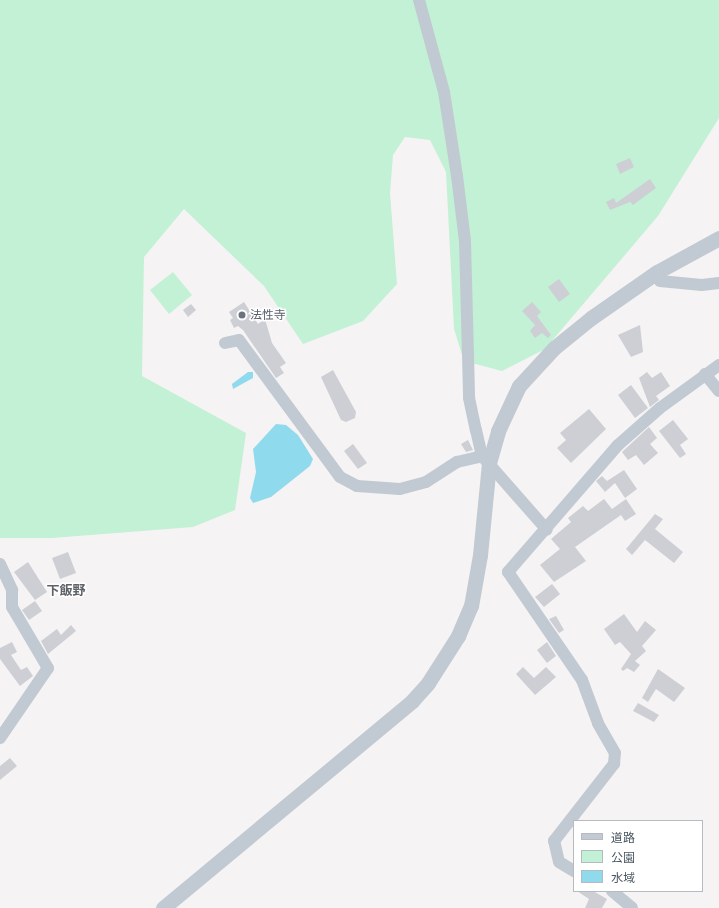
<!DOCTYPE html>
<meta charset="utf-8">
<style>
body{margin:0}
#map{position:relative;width:719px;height:908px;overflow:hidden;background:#f5f3f3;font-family:Quicksand,"Noto Sans JP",sans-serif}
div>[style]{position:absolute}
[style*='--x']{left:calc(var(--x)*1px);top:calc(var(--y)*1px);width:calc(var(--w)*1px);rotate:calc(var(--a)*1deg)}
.green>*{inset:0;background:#c3f1d5}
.water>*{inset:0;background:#90daee}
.building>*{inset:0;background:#cdcfd5}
.minor>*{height:12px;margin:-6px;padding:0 6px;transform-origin:6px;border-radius:6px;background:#c1cad2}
.tertiary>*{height:15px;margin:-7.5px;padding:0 7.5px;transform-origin:7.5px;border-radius:7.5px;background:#c1cad2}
.dots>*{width:11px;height:11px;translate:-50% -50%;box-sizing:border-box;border:2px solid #fff;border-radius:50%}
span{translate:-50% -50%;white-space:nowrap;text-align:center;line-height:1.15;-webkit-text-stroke:3px #fff;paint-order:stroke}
.worship-label{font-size:12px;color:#5b616d}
.left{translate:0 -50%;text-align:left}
.neighbourhood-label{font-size:13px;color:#5f6368;font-weight:700}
.legend{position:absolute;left:573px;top:820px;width:130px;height:72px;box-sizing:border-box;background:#fff;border:1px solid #b7bbc0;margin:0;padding:5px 7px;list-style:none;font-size:12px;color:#4a5661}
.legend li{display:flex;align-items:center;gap:8px;height:20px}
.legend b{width:20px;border:1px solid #b7bbc0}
</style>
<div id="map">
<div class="green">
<i style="clip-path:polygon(0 0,719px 0,719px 118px,658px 216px,545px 349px,502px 371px,464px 361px,454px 329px,446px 172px,430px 140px,405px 137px,393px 155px,390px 193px,397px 284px,363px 321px,303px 344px,264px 286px,184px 209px,144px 257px,142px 376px,246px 433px,235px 510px,193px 527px,52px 538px,0 538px)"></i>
<i style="clip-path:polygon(173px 272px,192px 295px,169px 314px,150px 290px)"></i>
</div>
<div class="water">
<i style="clip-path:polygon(248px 372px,253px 372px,253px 378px,233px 389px,232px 384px)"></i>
<i style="clip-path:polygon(276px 424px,286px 425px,298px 435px,313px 459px,310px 466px,271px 497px,253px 503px,250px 498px,256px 472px,253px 449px)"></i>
</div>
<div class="building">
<i style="clip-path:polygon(630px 158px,634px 167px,620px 174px,616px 164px)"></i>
<i style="clip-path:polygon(650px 179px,656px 188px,633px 205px,630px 202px,610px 210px,606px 202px,614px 198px,616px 203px)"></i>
<i style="clip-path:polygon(559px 279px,570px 294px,559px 302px,548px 287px)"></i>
<i style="clip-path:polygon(244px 302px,258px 324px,265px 319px,272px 343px,286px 363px,280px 367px,284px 373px,276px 378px,243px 330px,238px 326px,234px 328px,230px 320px,233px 318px,229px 312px)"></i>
<i style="clip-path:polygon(532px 302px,541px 312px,537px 316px,551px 335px,548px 338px,542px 333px,535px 338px,530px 331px,535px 325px,522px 311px)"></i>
<i style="clip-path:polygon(191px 304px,196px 310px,188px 317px,183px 310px)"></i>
<i style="clip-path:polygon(640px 325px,643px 352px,631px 357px,618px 335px)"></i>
<i style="clip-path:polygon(333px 370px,356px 412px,355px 418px,346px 422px,341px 420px,321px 377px)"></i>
<i style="clip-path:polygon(647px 372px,652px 378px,661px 372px,670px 386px,656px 396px,659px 400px,650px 407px,639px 378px)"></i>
<i style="clip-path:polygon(631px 385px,648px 408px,635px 418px,618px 395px)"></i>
<i style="clip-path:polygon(589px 409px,606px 429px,571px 463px,557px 448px,566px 440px,560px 433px)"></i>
<i style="clip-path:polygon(673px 420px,688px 439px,680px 445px,686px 454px,680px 458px,659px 431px)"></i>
<i style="clip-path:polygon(649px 427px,657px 438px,650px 444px,658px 453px,644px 465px,636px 455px,628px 460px,622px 452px)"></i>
<i style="clip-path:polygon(468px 440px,473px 450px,466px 452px,461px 444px)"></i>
<i style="clip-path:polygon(353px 444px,367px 463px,358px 469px,344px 451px)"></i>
<i style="clip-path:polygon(624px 470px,637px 489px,625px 498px,615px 483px,605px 492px,596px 481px,602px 476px,607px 481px)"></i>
<i style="clip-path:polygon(604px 499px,612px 509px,626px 499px,636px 514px,625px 521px,621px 515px,575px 547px,586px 561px,554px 582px,540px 565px,560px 549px,551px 539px,571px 522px,568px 518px,583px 506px,588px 511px)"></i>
<i style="clip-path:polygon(655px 514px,663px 519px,655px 529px,683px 552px,674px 563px,645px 540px,632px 555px,626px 549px)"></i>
<i style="clip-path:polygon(68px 552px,76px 573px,60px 579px,52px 558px)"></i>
<i style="clip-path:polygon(28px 562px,47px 592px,35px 600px,14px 572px)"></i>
<i style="clip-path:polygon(552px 584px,560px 594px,544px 607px,535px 597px)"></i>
<i style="clip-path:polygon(35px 601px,42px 611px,29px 620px,22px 610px)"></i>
<i style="clip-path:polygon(624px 614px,637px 632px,645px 621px,656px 630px,642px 646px,646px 651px,635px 661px,640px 665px,634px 672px,627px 668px,623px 671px,621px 669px,631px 654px,620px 642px,615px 645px,604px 629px)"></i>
<i style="clip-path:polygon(556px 616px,564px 630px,559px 633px,549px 619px)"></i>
<i style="clip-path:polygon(71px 625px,76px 631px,48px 654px,41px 641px,57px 629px,61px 635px)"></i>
<i style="clip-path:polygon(12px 642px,17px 652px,11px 655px,21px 670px,27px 667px,33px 676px,20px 686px,0 659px,0 648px)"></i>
<i style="clip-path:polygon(547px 642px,556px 656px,547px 663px,537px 650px)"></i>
<i style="clip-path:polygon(523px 667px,534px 678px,546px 667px,556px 677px,535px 695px,516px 674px)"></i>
<i style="clip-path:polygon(658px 669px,685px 688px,674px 702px,656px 689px,648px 702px,642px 698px)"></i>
<i style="clip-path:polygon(638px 703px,659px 715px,654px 722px,633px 711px)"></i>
<i style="clip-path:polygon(10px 758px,17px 766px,0 780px,0 766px)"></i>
<i style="clip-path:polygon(577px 891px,593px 891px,607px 899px,602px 908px,585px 908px,589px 899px)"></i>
</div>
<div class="minor">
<i style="--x:419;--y:0;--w:95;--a:74.8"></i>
<i style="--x:444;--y:92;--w:85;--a:81.2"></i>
<i style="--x:457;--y:176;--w:65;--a:83"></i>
<i style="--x:465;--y:241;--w:157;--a:88.5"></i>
<i style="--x:469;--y:398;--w:33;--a:78"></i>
<i style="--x:476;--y:430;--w:27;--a:77"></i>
<i style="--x:482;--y:456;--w:98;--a:48.7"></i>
<i style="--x:657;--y:272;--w:9;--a:72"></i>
<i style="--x:660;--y:281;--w:42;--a:5.4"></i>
<i style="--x:702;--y:285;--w:17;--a:-7"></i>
<i style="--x:225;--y:343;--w:14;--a:-12"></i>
<i style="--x:239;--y:340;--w:170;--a:53.6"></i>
<i style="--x:340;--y:477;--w:19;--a:28"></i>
<i style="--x:357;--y:486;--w:43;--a:4"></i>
<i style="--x:400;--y:489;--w:27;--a:-15"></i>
<i style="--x:426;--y:482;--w:37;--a:-33"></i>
<i style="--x:457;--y:462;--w:26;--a:-13"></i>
<i style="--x:705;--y:374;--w:22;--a:51"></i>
<i style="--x:0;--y:564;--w:29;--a:65"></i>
<i style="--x:12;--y:590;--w:17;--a:90"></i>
<i style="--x:12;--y:607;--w:71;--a:59.5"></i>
<i style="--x:48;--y:668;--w:85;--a:124.4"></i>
<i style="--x:574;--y:871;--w:17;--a:-149"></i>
<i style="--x:559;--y:862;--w:22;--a:-103"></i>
<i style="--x:554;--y:841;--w:98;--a:-52.1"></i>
<i style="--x:614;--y:764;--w:11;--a:-85"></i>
<i style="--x:615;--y:753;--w:34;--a:-120"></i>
<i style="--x:598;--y:723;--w:46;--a:-110.4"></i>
<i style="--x:582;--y:680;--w:131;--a:-124.4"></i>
<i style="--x:508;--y:572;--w:167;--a:-49.1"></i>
<i style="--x:617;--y:446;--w:57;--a:-41.5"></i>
<i style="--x:660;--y:408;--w:73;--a:-36.1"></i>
<i style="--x:612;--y:891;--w:26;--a:40"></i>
</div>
<div class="tertiary">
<i style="--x:163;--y:908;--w:324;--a:-39.7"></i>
<i style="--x:412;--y:701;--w:24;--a:-48"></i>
<i style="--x:428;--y:683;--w:56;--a:-57.4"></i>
<i style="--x:458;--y:636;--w:33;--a:-67"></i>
<i style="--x:471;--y:606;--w:52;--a:-80"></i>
<i style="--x:480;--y:555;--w:92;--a:-84.4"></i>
<i style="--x:489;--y:463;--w:33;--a:-74"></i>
<i style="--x:498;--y:431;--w:50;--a:-65"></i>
<i style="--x:519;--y:386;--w:52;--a:-47.4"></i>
<i style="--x:554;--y:348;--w:48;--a:-39"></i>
<i style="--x:591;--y:318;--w:80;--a:-34.9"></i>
<i style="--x:657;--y:272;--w:71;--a:-28.7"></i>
</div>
<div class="dots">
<i style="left:242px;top:315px;background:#6b7280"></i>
</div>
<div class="worship-label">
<span class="left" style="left:250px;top:315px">法性寺</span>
</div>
<div class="neighbourhood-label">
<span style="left:66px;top:590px">下飯野</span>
</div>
<ul class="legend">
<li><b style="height:5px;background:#c1cad2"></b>道路</li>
<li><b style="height:11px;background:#c3f1d5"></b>公園</li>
<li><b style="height:11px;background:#90daee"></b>水域</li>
</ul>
</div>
